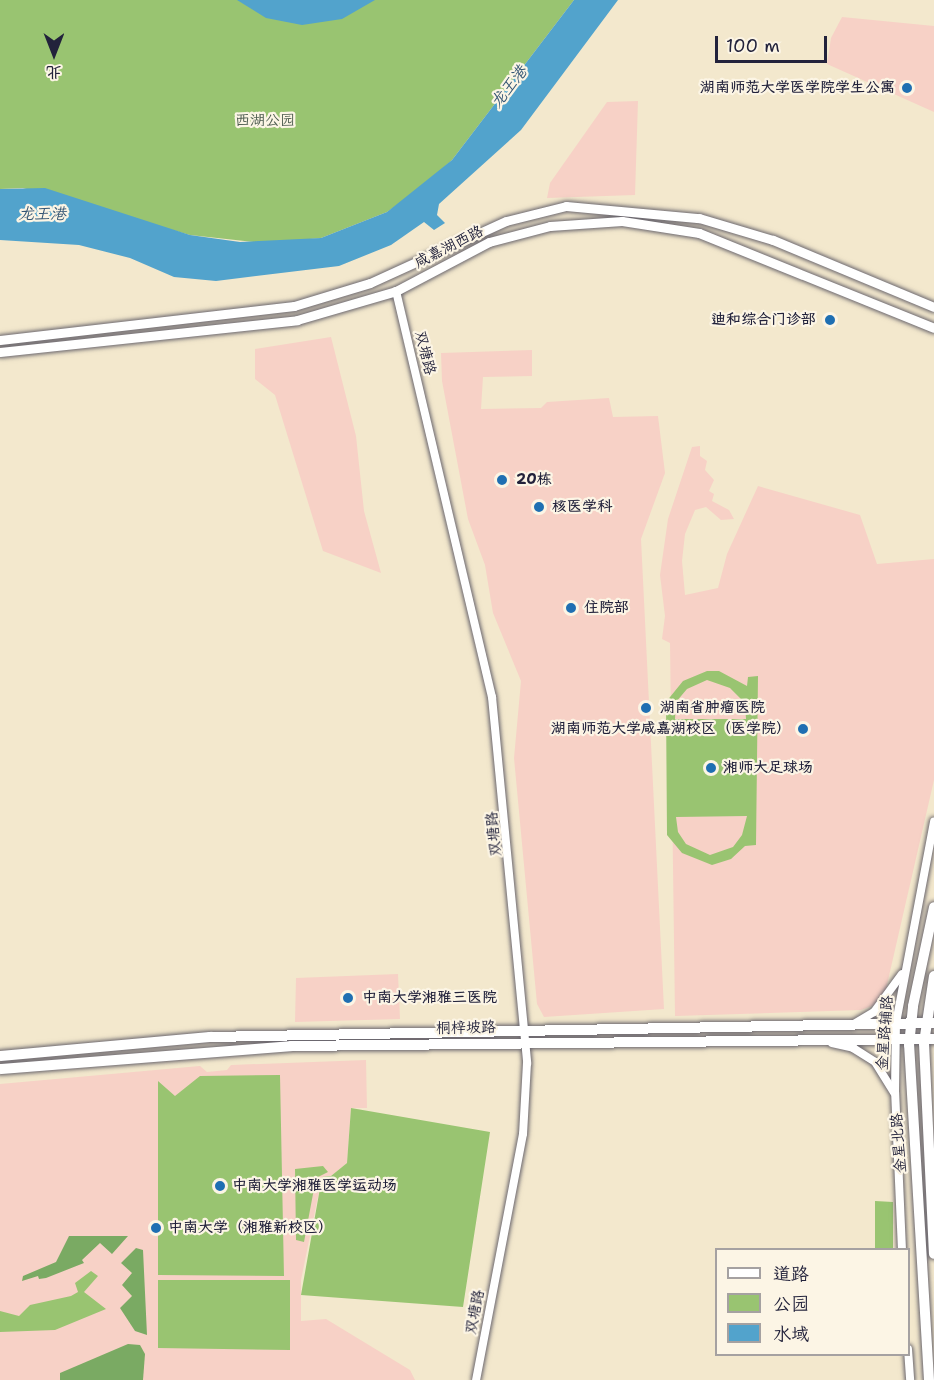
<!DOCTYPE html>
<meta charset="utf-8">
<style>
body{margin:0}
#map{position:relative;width:934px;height:1380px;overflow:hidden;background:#f3e8cd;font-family:"Shantell Sans","LXGW WenKai TC",sans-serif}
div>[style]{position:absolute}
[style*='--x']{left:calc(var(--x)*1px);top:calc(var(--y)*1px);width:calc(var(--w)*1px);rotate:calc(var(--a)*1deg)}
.built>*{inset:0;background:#f7d1c6}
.green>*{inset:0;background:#99c471}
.forest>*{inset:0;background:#7aaa63}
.water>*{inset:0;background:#52a3cc}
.roads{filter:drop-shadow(0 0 2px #6b676e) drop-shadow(0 0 2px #6b676e)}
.tertiary>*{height:8px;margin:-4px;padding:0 4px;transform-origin:4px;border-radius:4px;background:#fff}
.secondary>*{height:9px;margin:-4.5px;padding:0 4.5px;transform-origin:4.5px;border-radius:4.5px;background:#fff}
.primary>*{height:10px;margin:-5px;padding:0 5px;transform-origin:5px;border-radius:5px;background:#fff}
.dots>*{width:16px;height:16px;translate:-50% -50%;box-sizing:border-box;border:3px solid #fcf5e5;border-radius:50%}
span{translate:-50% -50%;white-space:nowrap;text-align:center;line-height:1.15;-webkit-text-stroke:4.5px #fcf5e5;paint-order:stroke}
.poi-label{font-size:15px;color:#22223b;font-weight:700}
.right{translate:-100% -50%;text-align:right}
.left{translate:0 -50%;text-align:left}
.park-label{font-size:15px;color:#4c5b4e}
.street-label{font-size:15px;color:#22223b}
.water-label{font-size:16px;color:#355675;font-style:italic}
.legend{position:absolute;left:715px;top:1248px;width:195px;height:108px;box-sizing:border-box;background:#fcf5e5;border:2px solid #a5a1a1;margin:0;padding:8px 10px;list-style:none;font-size:18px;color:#22223b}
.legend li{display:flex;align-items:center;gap:12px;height:30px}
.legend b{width:30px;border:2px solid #a5a1a1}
.north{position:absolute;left:24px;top:24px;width:60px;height:60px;-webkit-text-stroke:4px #fcf5e5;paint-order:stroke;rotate:180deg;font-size:16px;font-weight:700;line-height:24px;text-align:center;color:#22223b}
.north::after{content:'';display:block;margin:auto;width:21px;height:27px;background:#22223b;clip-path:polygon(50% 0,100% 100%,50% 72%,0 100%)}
.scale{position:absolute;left:715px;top:36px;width:112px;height:27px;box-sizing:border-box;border:3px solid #22223b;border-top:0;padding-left:8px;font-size:18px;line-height:21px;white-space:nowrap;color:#22223b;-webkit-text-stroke:4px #fcf5e5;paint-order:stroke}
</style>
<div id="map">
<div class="built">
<i style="clip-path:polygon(842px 17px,934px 26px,934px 112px,827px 64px,831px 38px)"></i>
<i style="clip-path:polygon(638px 101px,635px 195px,547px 198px,550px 183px,607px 102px)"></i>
<i style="clip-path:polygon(331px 337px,356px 436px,364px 511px,381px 573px,323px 551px,275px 395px,255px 379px,255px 349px)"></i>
<i style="clip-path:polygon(532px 350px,532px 376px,483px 377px,481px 409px,541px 408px,547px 402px,609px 398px,613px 417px,658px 416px,665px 473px,641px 539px,664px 1009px,544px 1017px,537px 1004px,514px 758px,521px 681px,493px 613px,485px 565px,468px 519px,442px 381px,441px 353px)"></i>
<i style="clip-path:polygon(700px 446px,700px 456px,707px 461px,705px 470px,714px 480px,709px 491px,714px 494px,712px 501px,729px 510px,734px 519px,721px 520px,706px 507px,695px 510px,685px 534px,682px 561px,685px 595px,718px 588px,727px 554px,758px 486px,860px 515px,877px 564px,934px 559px,934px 780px,883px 1002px,861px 1010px,675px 1016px,670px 643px,662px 639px,665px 616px,660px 575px,668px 519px,692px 447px)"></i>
<i style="clip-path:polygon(398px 974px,400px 1019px,295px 1022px,296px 978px)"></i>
<i style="clip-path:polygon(366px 1060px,367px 1108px,351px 1108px,347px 1163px,331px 1176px,322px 1177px,301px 1280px,301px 1321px,326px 1319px,410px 1370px,415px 1380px,0 1380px,0 1084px,200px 1066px,207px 1072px,227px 1070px,231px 1065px)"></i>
</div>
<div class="green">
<i style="clip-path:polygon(0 0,574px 0,452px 160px,421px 188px,387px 212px,321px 238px,264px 243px,190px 235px,23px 188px,0 189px)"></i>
<i style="clip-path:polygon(evenodd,707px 671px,719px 671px,747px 686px,748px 677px,758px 676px,756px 845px,745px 846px,731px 859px,712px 865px,682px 853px,667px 835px,666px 702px,683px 681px,707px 671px,707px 680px,730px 688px,745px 703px,746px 719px,675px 719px,676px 702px,687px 689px,707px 680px,707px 671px,747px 816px,742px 835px,733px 847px,710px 855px,686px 844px,678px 832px,676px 817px,747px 816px)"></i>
<i style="clip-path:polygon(280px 1075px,284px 1276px,158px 1275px,158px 1081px,175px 1096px,200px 1076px)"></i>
<i style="clip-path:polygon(351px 1108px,490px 1132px,463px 1307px,301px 1295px,322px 1177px,331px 1176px,347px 1163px)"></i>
<i style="clip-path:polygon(323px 1166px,328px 1172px,316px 1178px,304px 1242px,296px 1240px,295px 1169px)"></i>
<i style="clip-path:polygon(875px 1201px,893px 1202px,893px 1249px,875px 1249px)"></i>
<i style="clip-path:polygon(91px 1271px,98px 1276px,84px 1292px,106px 1309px,55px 1330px,0 1332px,0 1311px,19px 1316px,30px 1305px,71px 1296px,78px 1292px,75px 1283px)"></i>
<i style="clip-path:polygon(158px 1280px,290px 1280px,290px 1350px,158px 1348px)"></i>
</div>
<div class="forest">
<i style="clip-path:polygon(69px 1236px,128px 1236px,112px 1254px,100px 1243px,82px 1260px,84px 1263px,46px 1278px,39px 1279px,38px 1276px,22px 1281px,23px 1276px,56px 1262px)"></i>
<i style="clip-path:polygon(136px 1248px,143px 1250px,147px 1335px,135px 1331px,120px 1308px,132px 1296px,122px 1285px,132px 1273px,121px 1263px)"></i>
<i style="clip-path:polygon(128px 1344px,140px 1345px,145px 1354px,143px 1380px,60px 1380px,60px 1373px)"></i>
</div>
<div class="water">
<i style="clip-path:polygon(237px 0,375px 0,342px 19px,302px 25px,266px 18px)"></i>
<i style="clip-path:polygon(574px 0,618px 0,521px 130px,439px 204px,437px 215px,445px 223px,434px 230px,424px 222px,391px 245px,339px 266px,216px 281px,174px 277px,130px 258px,79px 245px,0 240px,0 189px,45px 188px,190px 235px,240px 242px,321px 238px,387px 212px,452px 160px)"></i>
</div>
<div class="roads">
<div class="tertiary">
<i style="--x:396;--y:291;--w:417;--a:76.7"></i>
<i style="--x:492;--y:697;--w:368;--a:84.5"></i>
<i style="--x:527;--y:1063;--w:71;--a:93.2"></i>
<i style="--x:523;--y:1134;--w:250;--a:100.8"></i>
<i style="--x:854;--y:1024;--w:23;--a:-31"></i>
<i style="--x:874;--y:1012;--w:47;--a:-53.6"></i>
<i style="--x:832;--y:1043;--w:22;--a:13"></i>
<i style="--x:853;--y:1048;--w:26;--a:32"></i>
<i style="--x:875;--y:1062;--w:36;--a:58"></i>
<i style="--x:902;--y:1250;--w:158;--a:-92.5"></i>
<i style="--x:895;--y:1092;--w:69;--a:-89.2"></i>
<i style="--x:896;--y:1023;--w:205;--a:-79.3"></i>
<i style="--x:908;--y:1349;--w:31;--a:86"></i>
</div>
<div class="secondary">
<i style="--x:0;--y:340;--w:296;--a:-6.6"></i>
<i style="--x:294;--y:306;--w:79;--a:-16.8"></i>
<i style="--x:370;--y:283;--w:149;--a:-24.5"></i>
<i style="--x:506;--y:221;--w:62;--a:-14"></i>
<i style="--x:566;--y:206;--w:134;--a:5.2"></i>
<i style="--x:699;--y:218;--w:77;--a:16.6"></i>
<i style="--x:773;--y:240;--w:174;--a:22.6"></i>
<i style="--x:0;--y:352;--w:299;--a:-6.1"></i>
<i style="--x:297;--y:320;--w:103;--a:-16.3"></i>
<i style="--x:396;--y:291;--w:105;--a:-27.8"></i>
<i style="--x:489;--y:242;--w:63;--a:-14.7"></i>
<i style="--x:550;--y:226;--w:72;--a:-4"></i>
<i style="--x:622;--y:221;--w:78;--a:8.9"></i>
<i style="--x:699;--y:233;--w:253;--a:22"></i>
</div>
<div class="primary">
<i style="--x:934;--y:976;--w:68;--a:98.5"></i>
<i style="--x:924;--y:1043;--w:211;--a:87.3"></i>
<i style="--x:0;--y:1056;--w:211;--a:-5.2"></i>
<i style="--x:210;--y:1037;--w:724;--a:-1.11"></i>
<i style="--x:0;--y:1069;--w:292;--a:-4.5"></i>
<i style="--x:291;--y:1046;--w:643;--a:-0.62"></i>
<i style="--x:929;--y:1380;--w:336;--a:-93.4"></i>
<i style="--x:909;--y:1045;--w:39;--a:-84"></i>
<i style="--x:913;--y:1006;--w:101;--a:-78"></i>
</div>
</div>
<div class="dots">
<i style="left:907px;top:88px;background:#1f6fb2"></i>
<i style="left:830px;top:320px;background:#1f6fb2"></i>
<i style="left:502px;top:480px;background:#1f6fb2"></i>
<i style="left:539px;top:507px;background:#1f6fb2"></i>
<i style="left:571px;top:608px;background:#1f6fb2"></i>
<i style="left:646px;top:708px;background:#1f6fb2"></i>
<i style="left:803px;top:729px;background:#1f6fb2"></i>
<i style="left:711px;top:768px;background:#1f6fb2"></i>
<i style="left:348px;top:998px;background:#1f6fb2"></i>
<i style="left:220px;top:1186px;background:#1f6fb2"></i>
<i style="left:156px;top:1228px;background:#1f6fb2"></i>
</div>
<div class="poi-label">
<span class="right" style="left:895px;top:88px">湖南师范大学医学院学生公寓</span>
<span class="right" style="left:816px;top:320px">迪和综合门诊部</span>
<span class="left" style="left:516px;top:480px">20栋</span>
<span class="left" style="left:552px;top:507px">核医学科</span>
<span class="left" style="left:584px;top:608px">住院部</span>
<span class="left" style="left:660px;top:708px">湖南省肿瘤医院</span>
<span class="right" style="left:791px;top:729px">湖南师范大学咸嘉湖校区（医学院）</span>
<span class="left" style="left:723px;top:768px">湘师大足球场</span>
<span class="left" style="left:362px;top:998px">中南大学湘雅三医院</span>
<span class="left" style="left:232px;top:1186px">中南大学湘雅医学运动场</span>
<span class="left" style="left:168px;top:1228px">中南大学（湘雅新校区）</span>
</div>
<div class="park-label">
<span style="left:265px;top:121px">西湖公园</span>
</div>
<div class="street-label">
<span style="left:449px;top:247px;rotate:-27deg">咸嘉湖西路</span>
<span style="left:425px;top:353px;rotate:76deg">双塘路</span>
<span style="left:494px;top:834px;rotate:-96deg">双塘路</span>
<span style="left:466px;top:1028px;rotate:-1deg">桐梓坡路</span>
<span style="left:885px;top:1033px;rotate:-86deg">金星路辅路</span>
<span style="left:899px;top:1143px;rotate:-94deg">金星北路</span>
<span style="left:475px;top:1312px;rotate:-79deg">双塘路</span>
</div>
<div class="water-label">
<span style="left:509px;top:87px;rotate:-52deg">龙王港</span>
<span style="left:42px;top:214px">龙王港</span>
</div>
<ul class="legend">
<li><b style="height:8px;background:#fff"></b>道路</li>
<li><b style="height:16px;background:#99c471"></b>公园</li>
<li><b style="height:16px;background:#52a3cc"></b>水域</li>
</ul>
<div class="north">北</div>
<div class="scale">100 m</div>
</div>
